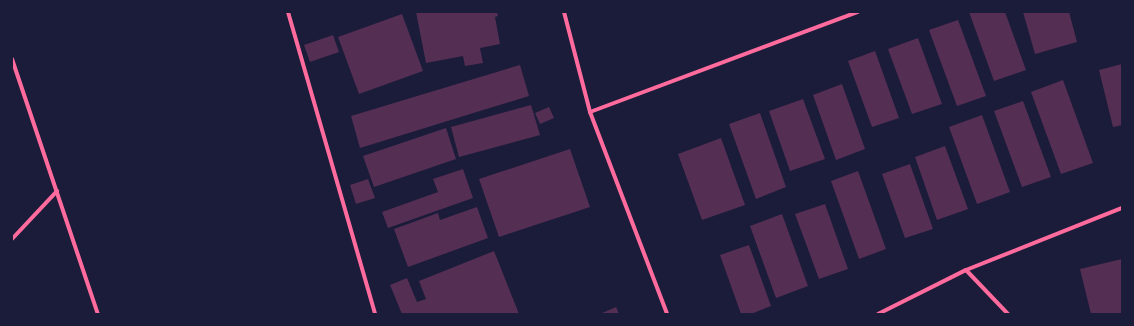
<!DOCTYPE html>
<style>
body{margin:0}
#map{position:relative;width:1134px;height:326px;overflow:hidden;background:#1b1b3a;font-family:"Varela Round",sans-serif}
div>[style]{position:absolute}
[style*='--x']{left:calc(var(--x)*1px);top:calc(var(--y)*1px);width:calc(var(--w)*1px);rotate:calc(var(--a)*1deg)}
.building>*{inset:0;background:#542f53}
.minor>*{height:4px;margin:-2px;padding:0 2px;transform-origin:2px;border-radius:2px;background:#ff6b9d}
span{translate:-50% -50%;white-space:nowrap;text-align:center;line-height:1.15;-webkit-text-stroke:4px #1b1b3a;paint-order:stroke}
.frame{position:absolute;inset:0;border:13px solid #1b1b3a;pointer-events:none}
</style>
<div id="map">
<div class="building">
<i style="clip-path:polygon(416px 12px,497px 12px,498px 16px,495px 17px,500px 44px,480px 48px,483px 63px,465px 66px,463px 56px,426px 63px)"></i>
<i style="clip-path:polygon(969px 12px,1005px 12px,1026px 70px,994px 81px)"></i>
<i style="clip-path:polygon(1023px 12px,1069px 12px,1077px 42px,1035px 54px)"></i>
<i style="clip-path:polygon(402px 14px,423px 71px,359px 94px,338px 37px)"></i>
<i style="clip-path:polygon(958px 20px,986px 96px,957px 106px,929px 30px)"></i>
<i style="clip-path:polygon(333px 35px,339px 52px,310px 62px,304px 45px)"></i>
<i style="clip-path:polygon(918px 38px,942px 104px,912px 114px,888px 49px)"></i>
<i style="clip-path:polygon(875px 51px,899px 118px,872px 127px,848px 61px)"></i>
<i style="clip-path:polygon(1122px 64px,1122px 125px,1113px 127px,1099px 70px)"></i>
<i style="clip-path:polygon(520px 65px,529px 96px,360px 148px,351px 116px)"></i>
<i style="clip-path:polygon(1063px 80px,1093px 163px,1061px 174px,1031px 92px)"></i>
<i style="clip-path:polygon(842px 84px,865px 149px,836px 160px,813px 95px)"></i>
<i style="clip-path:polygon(803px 99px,825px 159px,790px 171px,769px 111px)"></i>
<i style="clip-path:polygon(1023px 101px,1051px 177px,1022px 187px,994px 111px)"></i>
<i style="clip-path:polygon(531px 105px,540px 135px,459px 157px,451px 127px)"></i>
<i style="clip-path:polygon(549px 107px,554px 118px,540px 124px,535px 113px)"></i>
<i style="clip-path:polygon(760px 113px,786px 187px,756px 199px,729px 124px)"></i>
<i style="clip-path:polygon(982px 115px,1010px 192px,977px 204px,949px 127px)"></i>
<i style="clip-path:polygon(446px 128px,456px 159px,374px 187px,363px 156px)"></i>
<i style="clip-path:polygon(721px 138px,745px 205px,702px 220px,678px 154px)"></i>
<i style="clip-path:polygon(945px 146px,968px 209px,937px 220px,915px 157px)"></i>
<i style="clip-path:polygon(570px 149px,590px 207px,499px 237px,479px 179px)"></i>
<i style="clip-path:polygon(910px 164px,933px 229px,905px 238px,882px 174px)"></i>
<i style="clip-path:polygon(463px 169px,473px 198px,388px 228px,382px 212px,438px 192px,433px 179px)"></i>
<i style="clip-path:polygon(858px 171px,886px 249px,859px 259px,831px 181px)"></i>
<i style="clip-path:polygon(368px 179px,375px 198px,356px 204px,350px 185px)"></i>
<i style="clip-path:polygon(825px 204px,848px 269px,819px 279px,795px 214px)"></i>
<i style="clip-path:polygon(477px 207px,488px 238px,408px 267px,394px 229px,438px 213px,440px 220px)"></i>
<i style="clip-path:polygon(782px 214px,808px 286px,776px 298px,750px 226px)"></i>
<i style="clip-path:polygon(749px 245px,771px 306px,751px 314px,741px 314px,720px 255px)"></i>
<i style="clip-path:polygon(494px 251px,519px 314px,402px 314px,390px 285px,407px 278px,417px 302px,426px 299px,419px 281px)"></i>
<i style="clip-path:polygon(1122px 259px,1122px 314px,1091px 314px,1080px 269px)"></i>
<i style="clip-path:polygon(616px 307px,619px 314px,600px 314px)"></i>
</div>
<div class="minor">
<i style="--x:288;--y:12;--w:314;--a:73.9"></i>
<i style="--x:564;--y:12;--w:103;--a:75.4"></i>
<i style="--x:590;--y:112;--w:216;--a:69.1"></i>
<i style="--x:12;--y:59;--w:269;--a:71.4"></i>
<i style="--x:590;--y:112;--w:286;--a:-20.5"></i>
<i style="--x:12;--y:239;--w:66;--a:-46.8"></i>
<i style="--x:966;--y:270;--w:61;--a:46.3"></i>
<i style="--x:878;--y:314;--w:98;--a:-26.6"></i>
<i style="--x:966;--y:270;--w:168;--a:-21.7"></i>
</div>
<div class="frame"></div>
</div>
